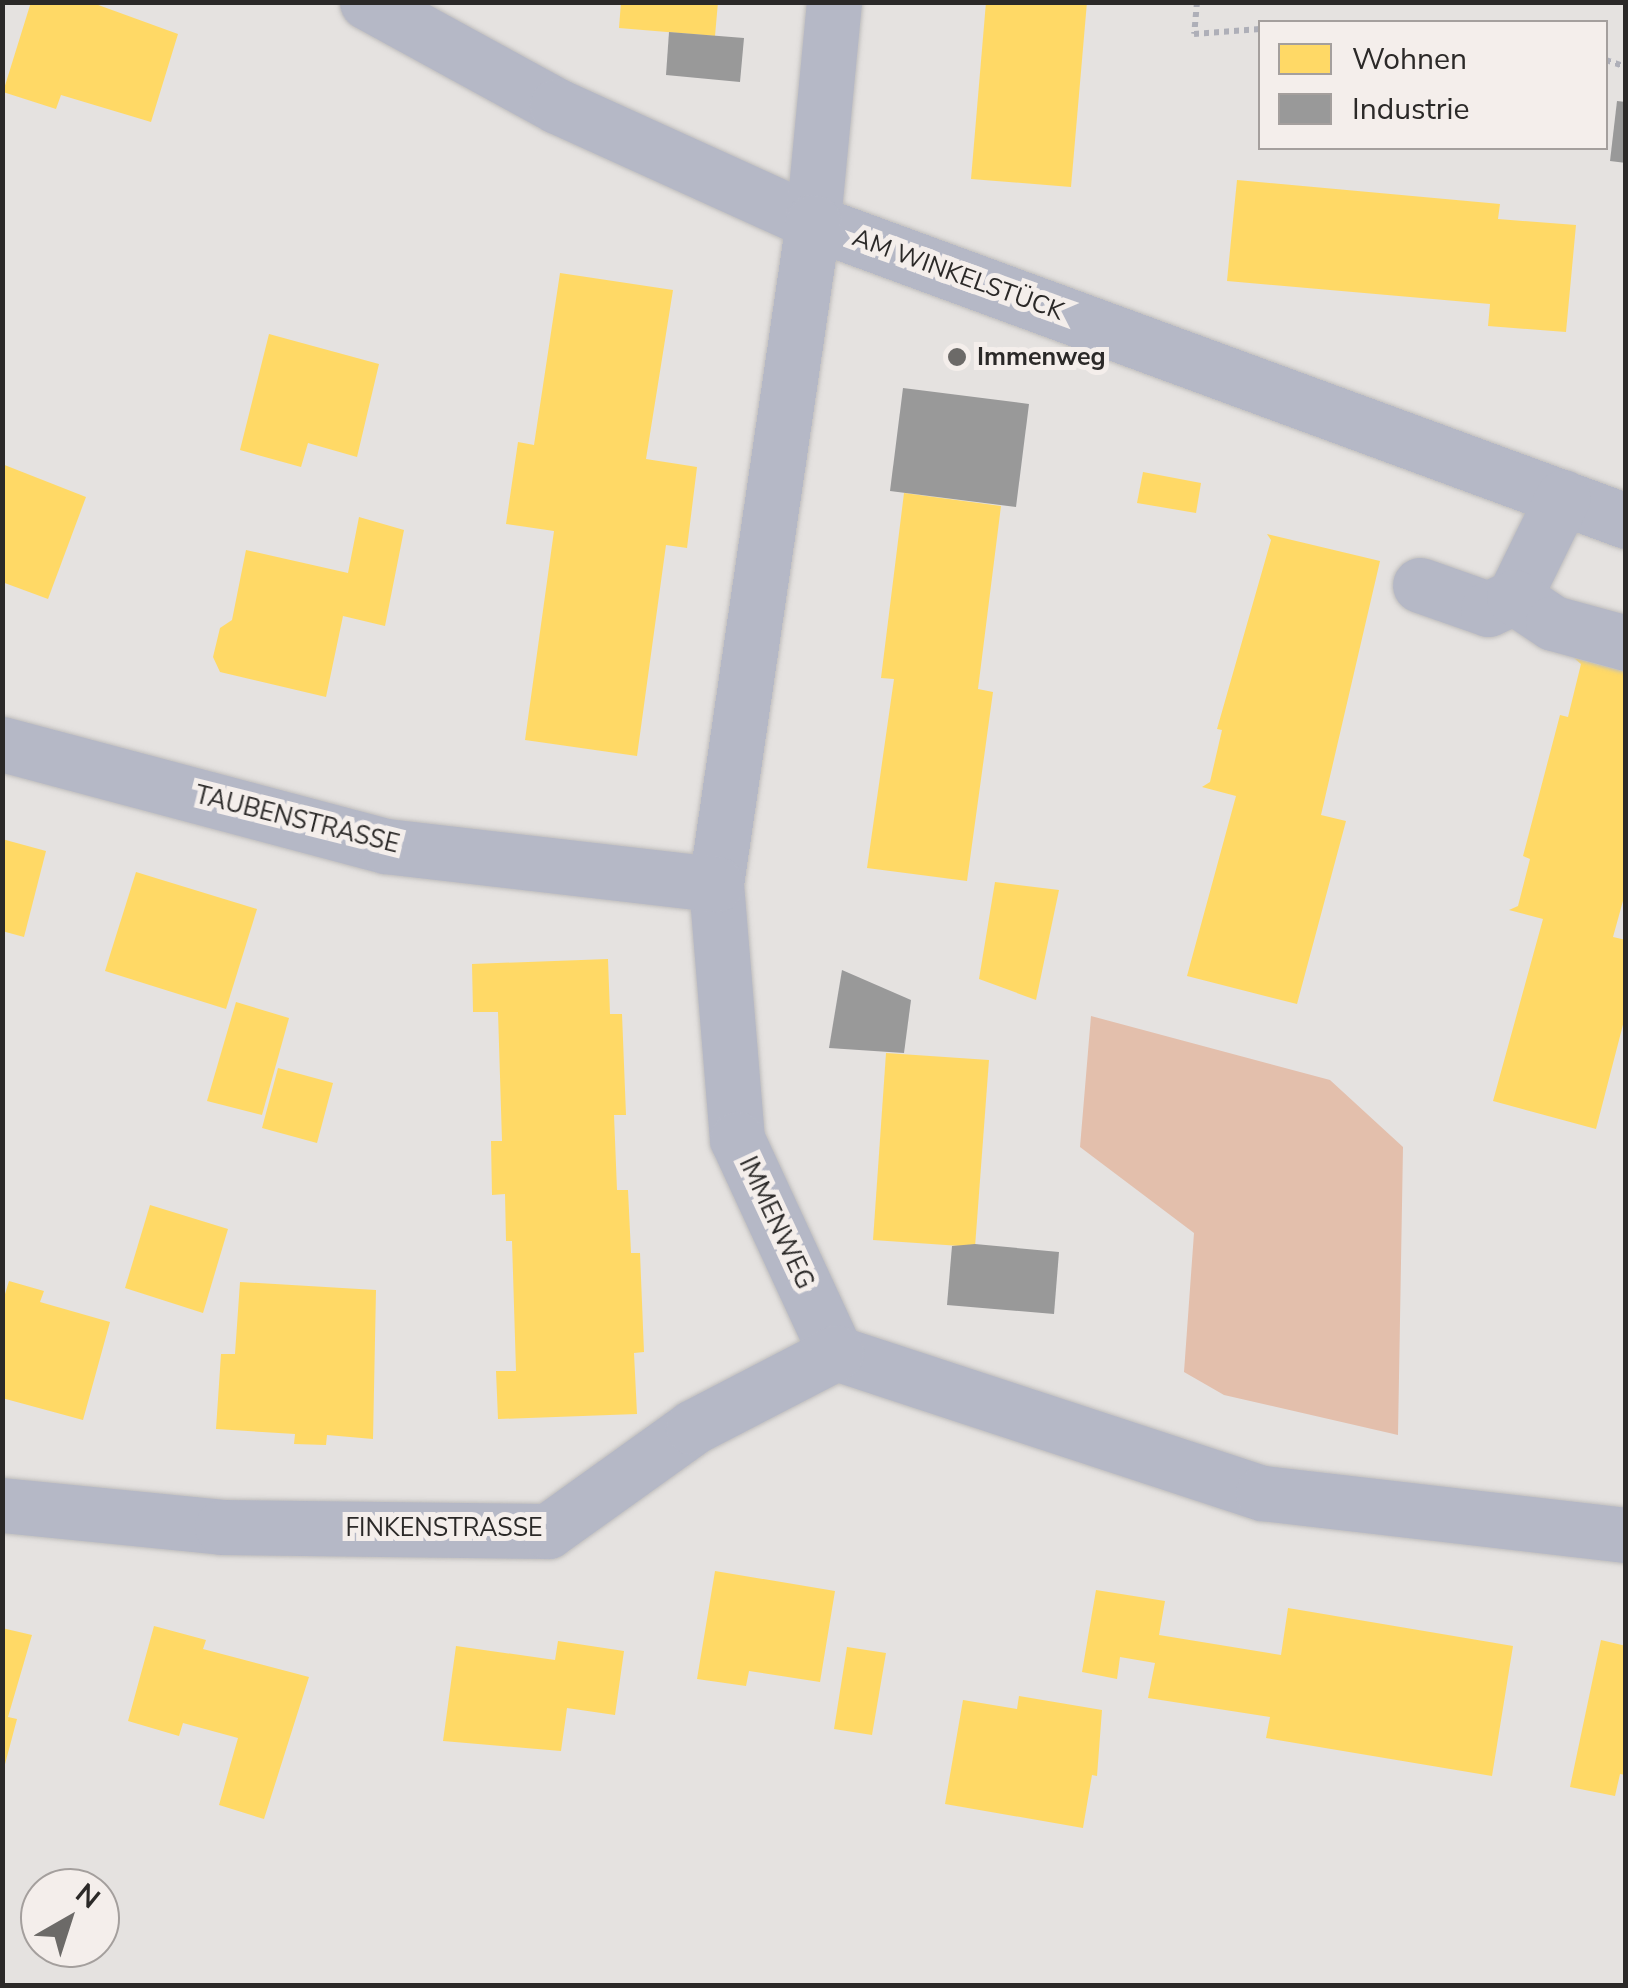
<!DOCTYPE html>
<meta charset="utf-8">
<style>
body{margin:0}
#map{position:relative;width:1628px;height:1988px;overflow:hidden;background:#e5e2e0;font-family:"Nunito Sans",sans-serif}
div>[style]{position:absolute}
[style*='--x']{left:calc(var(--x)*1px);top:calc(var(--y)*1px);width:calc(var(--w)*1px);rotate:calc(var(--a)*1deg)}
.green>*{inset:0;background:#e3bfac}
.homes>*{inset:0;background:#ffd966}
.industry>*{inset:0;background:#999}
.path>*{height:6px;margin-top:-3px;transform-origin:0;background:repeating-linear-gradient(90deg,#aeafb8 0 5px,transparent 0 10px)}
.roads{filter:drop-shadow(0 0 2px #bfbdbc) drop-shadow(0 0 2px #bfbdbc)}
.minor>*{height:55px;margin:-27.5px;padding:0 27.5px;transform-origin:27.5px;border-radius:27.5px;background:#b5b8c6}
.dots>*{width:28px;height:28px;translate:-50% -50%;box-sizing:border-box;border:5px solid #f4eeeb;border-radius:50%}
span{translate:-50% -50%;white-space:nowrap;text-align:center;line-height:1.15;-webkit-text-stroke:10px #f4eeeb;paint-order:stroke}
.street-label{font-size:25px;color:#2b2928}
.poi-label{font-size:25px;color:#2b2928;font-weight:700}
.left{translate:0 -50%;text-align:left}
.frame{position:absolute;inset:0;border:5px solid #2b2928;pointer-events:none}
.legend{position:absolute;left:1258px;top:20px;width:350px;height:130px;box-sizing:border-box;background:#f4eeeb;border:2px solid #a49f9d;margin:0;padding:12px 18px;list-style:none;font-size:30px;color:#2b2928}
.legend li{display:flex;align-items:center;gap:20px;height:50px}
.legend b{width:50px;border:2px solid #a49f9d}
.north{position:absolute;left:20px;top:1868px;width:100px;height:100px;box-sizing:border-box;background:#f4eeeb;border:2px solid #a49f9d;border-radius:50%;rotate:39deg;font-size:28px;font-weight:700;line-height:40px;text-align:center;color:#2b2928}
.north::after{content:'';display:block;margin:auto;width:35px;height:45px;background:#6c6a68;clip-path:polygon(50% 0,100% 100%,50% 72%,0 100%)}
</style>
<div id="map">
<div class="green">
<i style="clip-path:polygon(1091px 1016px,1330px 1080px,1403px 1147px,1398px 1435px,1224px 1395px,1184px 1372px,1194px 1233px,1080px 1147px)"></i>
</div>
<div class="homes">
<i style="clip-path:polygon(31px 2px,90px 2px,178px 34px,151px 122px,61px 95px,56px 109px,3px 92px)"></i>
<i style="clip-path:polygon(621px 2px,718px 2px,715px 36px,619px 28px)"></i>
<i style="clip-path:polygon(986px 2px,1087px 2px,1071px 187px,971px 179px)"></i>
<i style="clip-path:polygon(1237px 180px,1500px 204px,1498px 219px,1576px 225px,1566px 332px,1488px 326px,1490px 304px,1227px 281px)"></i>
<i style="clip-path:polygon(560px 273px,673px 290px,646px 459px,697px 467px,687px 548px,666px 545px,637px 756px,525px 740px,554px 531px,506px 524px,518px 442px,534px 445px)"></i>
<i style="clip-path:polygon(269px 334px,379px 364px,357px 457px,308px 443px,301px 467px,240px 450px)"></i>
<i style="clip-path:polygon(2px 464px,86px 497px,48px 599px,2px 582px)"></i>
<i style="clip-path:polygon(1143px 472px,1201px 483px,1196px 513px,1137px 503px)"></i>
<i style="clip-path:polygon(904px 493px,1001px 506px,978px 689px,993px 692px,967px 881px,867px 868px,894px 679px,881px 678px)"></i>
<i style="clip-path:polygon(359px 517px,404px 530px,385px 626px,343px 616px,326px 697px,220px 672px,213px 657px,220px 628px,232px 620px,246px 550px,348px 573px)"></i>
<i style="clip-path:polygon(1267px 534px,1380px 561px,1321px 815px,1346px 821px,1297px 1004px,1187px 976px,1236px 796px,1202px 787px,1210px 782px,1222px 730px,1217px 729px,1271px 540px)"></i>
<i style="clip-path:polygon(1574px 658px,1626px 672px,1626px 890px,1613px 937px,1626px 940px,1626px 1013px,1596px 1129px,1493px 1101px,1543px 919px,1509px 910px,1518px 906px,1530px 859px,1523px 856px,1560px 715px,1568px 717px,1581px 664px)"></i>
<i style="clip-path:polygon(2px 839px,46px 851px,24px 937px,2px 931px)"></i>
<i style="clip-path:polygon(136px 872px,257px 909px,226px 1009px,105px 971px)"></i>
<i style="clip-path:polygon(995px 882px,1059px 890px,1036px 1000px,979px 979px)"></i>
<i style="clip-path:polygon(608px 959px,610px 1014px,622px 1014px,626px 1115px,614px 1115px,617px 1190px,628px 1190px,631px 1253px,640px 1253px,644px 1352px,634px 1353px,637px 1414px,498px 1419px,496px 1371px,516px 1371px,512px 1241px,506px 1241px,505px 1194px,492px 1195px,491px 1141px,502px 1141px,498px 1012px,473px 1012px,472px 964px)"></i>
<i style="clip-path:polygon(236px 1002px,289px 1018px,262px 1115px,207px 1101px)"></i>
<i style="clip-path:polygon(886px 1053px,989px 1060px,975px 1247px,873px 1240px)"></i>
<i style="clip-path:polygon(278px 1068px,333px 1083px,317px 1143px,262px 1128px)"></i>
<i style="clip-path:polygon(150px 1205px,228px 1229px,203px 1313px,125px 1288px)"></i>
<i style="clip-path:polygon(9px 1281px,44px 1291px,40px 1302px,110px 1322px,83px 1420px,2px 1398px,2px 1304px)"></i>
<i style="clip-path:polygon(240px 1282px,376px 1290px,373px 1439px,327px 1435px,326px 1445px,294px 1444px,295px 1434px,216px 1429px,221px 1354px,235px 1354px)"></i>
<i style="clip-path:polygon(715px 1571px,835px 1591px,820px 1682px,749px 1671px,746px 1686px,697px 1679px)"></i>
<i style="clip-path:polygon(1096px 1590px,1165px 1601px,1159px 1635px,1281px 1655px,1288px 1608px,1513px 1646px,1492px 1776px,1266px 1738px,1270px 1717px,1148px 1698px,1155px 1663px,1120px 1657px,1117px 1679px,1082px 1672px)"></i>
<i style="clip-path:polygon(154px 1626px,206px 1640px,203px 1649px,309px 1677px,264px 1819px,219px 1805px,238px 1738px,183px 1723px,179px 1736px,128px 1721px)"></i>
<i style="clip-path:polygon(2px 1628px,32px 1635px,8px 1717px,17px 1719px,4px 1768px)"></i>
<i style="clip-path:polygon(1601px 1640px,1626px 1646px,1626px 1775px,1620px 1774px,1615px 1796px,1570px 1787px)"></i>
<i style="clip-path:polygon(558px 1641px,624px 1651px,615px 1715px,567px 1708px,561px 1751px,443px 1741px,456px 1646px,555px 1660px)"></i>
<i style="clip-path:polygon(847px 1647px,886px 1653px,872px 1735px,834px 1729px)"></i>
<i style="clip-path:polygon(1019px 1696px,1102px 1710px,1097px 1776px,1092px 1775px,1083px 1828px,945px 1804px,963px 1700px,1017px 1709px)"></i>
</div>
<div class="industry">
<i style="clip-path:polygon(669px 32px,744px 38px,740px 82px,666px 75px)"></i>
<i style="clip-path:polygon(1617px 101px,1626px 102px,1626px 163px,1610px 161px)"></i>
<i style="clip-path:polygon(903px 388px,1029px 404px,1016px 507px,890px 491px)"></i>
<i style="clip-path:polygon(842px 970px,911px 1000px,904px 1053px,829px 1048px)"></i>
<i style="clip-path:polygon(975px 1244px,1059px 1252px,1054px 1314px,947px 1305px,952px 1246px)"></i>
</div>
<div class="path">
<i style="--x:1197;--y:2;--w:32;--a:95"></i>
<i style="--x:1194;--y:34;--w:66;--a:-4.3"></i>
<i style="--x:1606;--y:60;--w:21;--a:19"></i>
</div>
<div class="roads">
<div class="minor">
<i style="--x:367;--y:2;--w:217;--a:28.7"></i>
<i style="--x:557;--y:106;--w:281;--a:24.4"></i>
<i style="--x:813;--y:222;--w:866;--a:20.19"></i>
<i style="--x:834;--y:2;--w:221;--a:95.5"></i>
<i style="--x:813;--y:222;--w:669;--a:98.34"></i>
<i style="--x:716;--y:884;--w:256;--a:85.3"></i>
<i style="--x:737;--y:1139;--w:236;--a:65.2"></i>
<i style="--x:836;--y:1353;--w:449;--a:18.2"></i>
<i style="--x:1263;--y:1493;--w:365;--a:6.6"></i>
<i style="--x:1420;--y:585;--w:72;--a:19.4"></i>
<i style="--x:1488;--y:609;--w:29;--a:-25"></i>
<i style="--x:1514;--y:597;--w:111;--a:-63.9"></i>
<i style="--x:1514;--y:597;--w:47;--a:33.7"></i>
<i style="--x:1553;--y:623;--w:76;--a:15.3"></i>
<i style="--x:2;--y:744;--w:397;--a:14.9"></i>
<i style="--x:386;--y:846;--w:332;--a:6.6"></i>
<i style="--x:2;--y:1505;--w:221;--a:5.7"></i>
<i style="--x:222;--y:1527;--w:326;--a:0.7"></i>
<i style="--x:548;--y:1531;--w:178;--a:-35.6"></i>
<i style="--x:693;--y:1427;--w:161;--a:-27.4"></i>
</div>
</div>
<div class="dots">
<i style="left:957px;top:357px;background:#6c6a68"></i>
</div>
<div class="street-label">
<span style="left:958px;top:275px;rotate:20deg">AM WINKELSTÜCK</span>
<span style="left:297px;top:820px;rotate:14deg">TAUBENSTRASSE</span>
<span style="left:776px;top:1223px;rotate:65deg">IMMENWEG</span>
<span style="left:444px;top:1528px">FINKENSTRASSE</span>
</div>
<div class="poi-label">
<span class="left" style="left:977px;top:357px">Immenweg</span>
</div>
<div class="frame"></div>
<ul class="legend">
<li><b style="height:28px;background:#ffd966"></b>Wohnen</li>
<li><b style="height:28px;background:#999"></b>Industrie</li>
</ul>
<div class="north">N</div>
</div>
